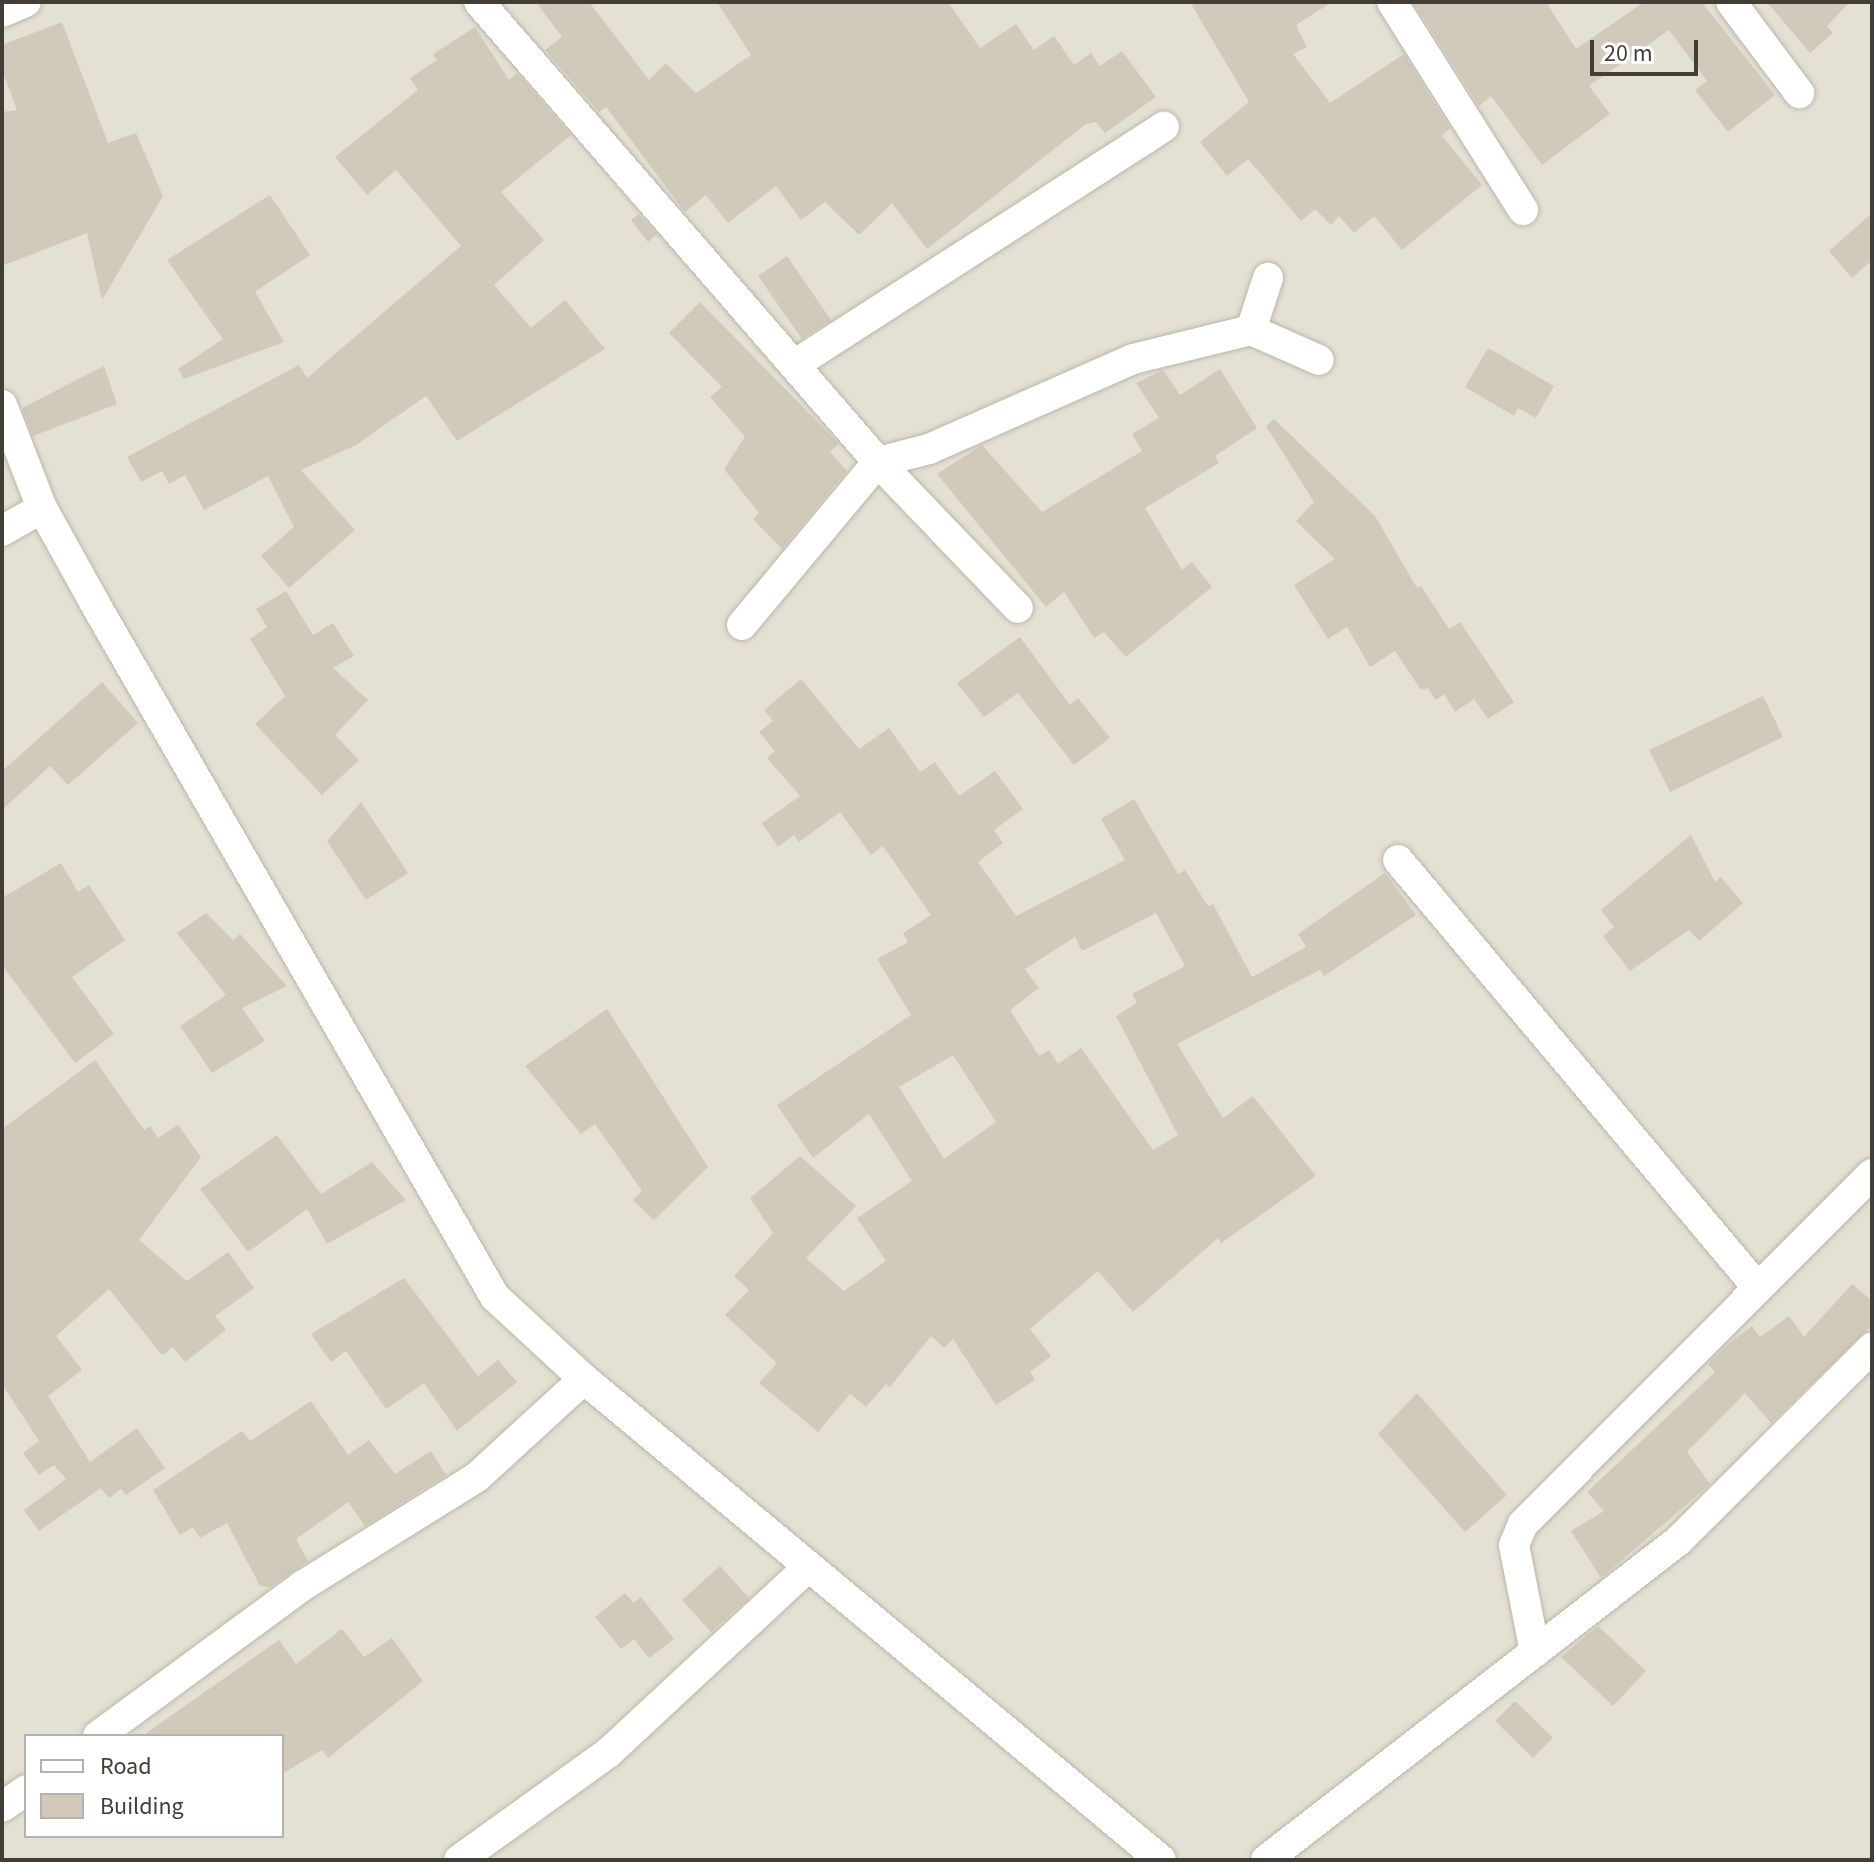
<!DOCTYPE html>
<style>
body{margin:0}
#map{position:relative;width:1874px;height:1862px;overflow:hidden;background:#f1eee5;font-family:"Source Sans 3",sans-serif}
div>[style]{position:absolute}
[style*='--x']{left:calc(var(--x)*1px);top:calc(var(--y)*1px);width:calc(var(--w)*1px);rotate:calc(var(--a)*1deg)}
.residential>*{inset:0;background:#e4e0d3}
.building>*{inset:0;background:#d1cabb}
.roads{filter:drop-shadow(0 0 2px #bbb6a8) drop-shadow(0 0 2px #bbb6a8)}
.minor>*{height:30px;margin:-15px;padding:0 15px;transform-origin:15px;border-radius:15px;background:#fff}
span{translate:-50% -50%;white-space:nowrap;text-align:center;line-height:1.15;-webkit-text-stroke:6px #fff;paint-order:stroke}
.frame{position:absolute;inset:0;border:4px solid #423e35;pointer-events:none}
.legend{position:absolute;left:24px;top:1734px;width:260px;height:104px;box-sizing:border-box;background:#fff;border:2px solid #b3b2ae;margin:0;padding:10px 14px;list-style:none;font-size:24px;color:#423e35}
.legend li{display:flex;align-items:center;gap:16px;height:40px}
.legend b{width:40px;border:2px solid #b3b2ae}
.scale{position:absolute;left:1590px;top:40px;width:108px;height:36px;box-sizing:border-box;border:4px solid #423e35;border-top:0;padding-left:10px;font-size:24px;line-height:28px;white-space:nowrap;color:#423e35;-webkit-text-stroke:6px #fff;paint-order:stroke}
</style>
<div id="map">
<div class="residential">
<i style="clip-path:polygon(evenodd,2px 2px,1872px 2px,1872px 1860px,2px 1860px,2px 2px,26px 1736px,282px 1736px,282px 1836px,26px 1836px,26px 1736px)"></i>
</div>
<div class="building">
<i style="clip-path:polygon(536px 2px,589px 2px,649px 80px,666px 63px,696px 93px,751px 55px,717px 2px,948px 2px,980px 48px,1016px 24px,1034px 50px,1054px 36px,1074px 65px,1091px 53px,1100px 66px,1122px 51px,1156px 97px,1105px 133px,1096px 122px,1086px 124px,927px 249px,892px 203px,859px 235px,825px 202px,801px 220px,776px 186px,728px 223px,706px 195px,685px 212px,606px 107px,599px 112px,545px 50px,562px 37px)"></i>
<i style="clip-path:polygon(1190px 2px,1332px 2px,1296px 25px,1307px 47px,1293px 54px,1330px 103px,1404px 54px,1450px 128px,1442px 136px,1482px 185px,1402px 250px,1374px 216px,1354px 233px,1339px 216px,1331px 225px,1315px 209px,1301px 221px,1248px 159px,1227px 176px,1200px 142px,1249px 102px)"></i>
<i style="clip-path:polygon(1413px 2px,1546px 2px,1576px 49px,1644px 2px,1709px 2px,1704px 5px,1775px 95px,1728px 132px,1695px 90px,1707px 81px,1669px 30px,1589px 86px,1610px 114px,1542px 165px,1491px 96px,1479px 106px)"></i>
<i style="clip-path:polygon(1767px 2px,1850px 2px,1827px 26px,1833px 33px,1810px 53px)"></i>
<i style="clip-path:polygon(62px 22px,108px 143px,136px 133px,163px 196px,102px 300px,87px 233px,2px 266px,2px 112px,17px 110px,2px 70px,2px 45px)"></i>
<i style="clip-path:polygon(475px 27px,509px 80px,517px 73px,571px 135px,501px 192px,544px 240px,494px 285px,531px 328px,565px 300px,605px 349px,457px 441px,426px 396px,356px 445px,301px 470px,355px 530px,289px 588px,261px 556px,294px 527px,268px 476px,204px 510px,185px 475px,169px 484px,162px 471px,141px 482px,127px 457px,299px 365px,307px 378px,461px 246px,396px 170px,367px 195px,335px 157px,418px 90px,410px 78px,437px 60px,433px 54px)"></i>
<i style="clip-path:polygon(270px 195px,310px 255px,255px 292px,284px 342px,184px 379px,178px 369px,223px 339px,167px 260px)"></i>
<i style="clip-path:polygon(1872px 213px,1872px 260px,1852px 278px,1829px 251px)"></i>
<i style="clip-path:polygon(639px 214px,657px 234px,648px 242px,631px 220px)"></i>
<i style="clip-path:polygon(787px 256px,831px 320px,802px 339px,758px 276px)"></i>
<i style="clip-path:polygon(700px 302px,839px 444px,830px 452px,847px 471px,782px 549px,753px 519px,759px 513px,724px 469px,745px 437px,710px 397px,722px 387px,669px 333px)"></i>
<i style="clip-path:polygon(1488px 348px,1554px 386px,1536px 418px,1518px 408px,1514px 416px,1465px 387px)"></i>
<i style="clip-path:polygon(104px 366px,117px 404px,33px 436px,22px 408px)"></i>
<i style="clip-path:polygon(1220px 369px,1257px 428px,1215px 456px,1219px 463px,1145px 508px,1182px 570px,1192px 562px,1212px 587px,1126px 657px,1104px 632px,1094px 638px,1064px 592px,1046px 607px,937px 474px,982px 445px,1042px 512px,1142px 451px,1132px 434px,1159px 418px,1136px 383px,1163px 370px,1180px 395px)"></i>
<i style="clip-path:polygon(1274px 419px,1375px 516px,1417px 588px,1421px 586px,1449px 629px,1460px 622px,1514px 702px,1488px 719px,1474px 699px,1455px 712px,1444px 694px,1436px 700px,1428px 688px,1421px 690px,1395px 651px,1370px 667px,1347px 627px,1328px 639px,1294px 585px,1335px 559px,1296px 521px,1314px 502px,1266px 426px)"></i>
<i style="clip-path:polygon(286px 591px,313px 635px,333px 623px,354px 656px,333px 668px,368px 700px,335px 735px,359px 760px,322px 795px,255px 724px,285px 696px,250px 639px,267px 627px,256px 609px)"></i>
<i style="clip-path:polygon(1020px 637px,1070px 705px,1078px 698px,1110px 738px,1074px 765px,1018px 693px,984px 717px,957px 683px)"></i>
<i style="clip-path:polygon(evenodd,801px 679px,859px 749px,889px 728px,920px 772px,935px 762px,959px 796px,995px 771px,1023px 809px,994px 830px,1003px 843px,978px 862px,1016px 916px,1125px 860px,1101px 819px,1134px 799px,1178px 874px,1185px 870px,1208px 906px,1213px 904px,1252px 977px,1306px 947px,1298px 934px,1385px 873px,1416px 915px,1324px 976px,1320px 970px,1177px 1044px,1223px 1118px,1253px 1096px,1316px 1176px,1221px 1243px,1218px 1238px,1133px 1312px,1098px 1271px,1030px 1329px,1051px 1356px,1030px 1372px,1035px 1380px,996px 1405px,953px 1339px,944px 1348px,931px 1336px,890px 1387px,886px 1384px,866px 1407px,850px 1394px,818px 1432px,759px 1383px,777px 1363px,725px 1315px,749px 1290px,734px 1276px,773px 1233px,750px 1198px,800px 1156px,856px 1206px,806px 1258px,844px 1291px,886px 1261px,857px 1218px,912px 1181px,869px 1114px,813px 1158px,777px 1105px,911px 1015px,877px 959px,908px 942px,903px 933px,931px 915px,883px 846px,871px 855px,840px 812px,799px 842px,794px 835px,778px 847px,762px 823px,800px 796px,767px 758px,775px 751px,759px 732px,773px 721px,764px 710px,801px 679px,1156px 913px,1185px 966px,1132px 994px,1137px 1003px,1116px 1016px,1178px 1135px,1153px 1150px,1081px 1048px,1058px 1064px,1049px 1050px,1039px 1056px,1010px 1010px,1039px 988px,1025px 969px,1075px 937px,1082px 951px,1156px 913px,801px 679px,953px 1055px,996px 1122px,944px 1159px,899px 1087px,953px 1055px)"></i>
<i style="clip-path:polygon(102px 682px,138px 723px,68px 785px,50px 766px,2px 810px,2px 771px)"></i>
<i style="clip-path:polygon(1763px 696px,1783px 737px,1670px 792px,1649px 750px)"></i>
<i style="clip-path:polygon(361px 802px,408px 873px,366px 900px,327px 841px)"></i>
<i style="clip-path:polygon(1691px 835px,1715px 882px,1721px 877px,1743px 903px,1699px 941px,1689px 930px,1630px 971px,1603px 936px,1614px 927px,1601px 910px)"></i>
<i style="clip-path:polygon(61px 863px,78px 892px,89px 885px,125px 940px,72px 977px,114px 1034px,75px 1063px,2px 965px,2px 898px)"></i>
<i style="clip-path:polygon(206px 913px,233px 940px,240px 934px,287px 986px,242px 1008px,265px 1041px,212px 1073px,180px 1026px,226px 995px,177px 933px)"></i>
<i style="clip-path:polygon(607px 1009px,708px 1167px,654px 1220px,633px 1200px,642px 1191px,595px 1124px,581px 1134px,525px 1066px)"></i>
<i style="clip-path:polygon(95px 1060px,144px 1130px,150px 1126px,158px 1138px,178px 1125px,201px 1157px,139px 1240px,187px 1281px,228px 1252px,254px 1288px,215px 1316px,226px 1330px,185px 1362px,173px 1347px,162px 1355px,109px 1289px,56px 1336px,82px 1370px,48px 1396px,90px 1462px,137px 1428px,165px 1468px,126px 1495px,121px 1489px,109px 1498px,101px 1488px,39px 1531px,24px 1510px,66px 1479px,54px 1465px,39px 1475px,23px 1453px,39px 1441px,2px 1384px,2px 1129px)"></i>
<i style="clip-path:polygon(277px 1135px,321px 1194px,372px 1162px,406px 1200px,327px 1244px,307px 1209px,248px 1252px,200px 1189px)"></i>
<i style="clip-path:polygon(404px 1278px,478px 1376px,498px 1360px,517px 1382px,457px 1431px,424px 1383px,386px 1409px,346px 1351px,331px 1362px,311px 1334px)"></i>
<i style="clip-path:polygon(1852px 1284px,1872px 1301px,1872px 1325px,1771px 1423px,1745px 1393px,1687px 1452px,1710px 1484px,1601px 1578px,1571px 1531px,1604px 1511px,1587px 1492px,1715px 1372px,1708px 1364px,1726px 1346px,1752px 1326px,1760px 1337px,1789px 1316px,1804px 1337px)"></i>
<i style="clip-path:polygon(1417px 1393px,1507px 1495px,1465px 1532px,1378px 1434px)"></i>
<i style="clip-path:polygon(311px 1401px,348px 1455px,369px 1440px,395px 1474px,431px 1451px,446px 1475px,365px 1526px,348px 1502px,296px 1539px,308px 1561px,270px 1587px,260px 1586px,227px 1523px,200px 1538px,193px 1527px,180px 1535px,153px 1490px,242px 1431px,250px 1441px)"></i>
<i style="clip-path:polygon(720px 1566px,749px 1598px,711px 1632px,682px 1600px)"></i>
<i style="clip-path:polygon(625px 1593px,634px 1603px,641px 1597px,674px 1639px,649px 1658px,634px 1639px,621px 1649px,595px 1617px)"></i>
<i style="clip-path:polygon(1598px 1626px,1646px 1671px,1613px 1706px,1561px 1657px)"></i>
<i style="clip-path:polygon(342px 1629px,364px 1657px,392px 1638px,423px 1681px,328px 1758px,322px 1750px,282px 1774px,282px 1736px,142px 1736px,279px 1640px,296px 1664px)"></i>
<i style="clip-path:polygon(1515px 1701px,1553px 1738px,1533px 1758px,1495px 1721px)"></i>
</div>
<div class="roads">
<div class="minor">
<i style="--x:479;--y:2;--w:609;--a:49.06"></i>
<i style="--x:878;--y:462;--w:53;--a:-14.3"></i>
<i style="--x:929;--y:449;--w:223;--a:-23.8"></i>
<i style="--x:1133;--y:359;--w:122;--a:-13.8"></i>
<i style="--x:1251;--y:330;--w:74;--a:23.8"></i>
<i style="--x:1392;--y:2;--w:246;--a:57.8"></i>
<i style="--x:1731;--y:2;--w:114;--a:53.2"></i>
<i style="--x:2;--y:12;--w:26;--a:-23"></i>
<i style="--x:1251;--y:330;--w:55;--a:-71.9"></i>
<i style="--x:794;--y:365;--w:440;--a:-32.8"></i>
<i style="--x:2;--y:405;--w:110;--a:68.8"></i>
<i style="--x:42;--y:508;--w:107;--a:61"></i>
<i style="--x:94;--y:602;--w:802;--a:60.02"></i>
<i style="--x:495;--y:1297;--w:121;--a:42.7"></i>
<i style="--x:584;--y:1379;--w:751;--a:39.82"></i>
<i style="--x:2;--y:531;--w:46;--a:-29.9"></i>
<i style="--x:742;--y:625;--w:212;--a:-50.2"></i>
<i style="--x:878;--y:462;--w:202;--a:46.2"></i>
<i style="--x:1398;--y:860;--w:559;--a:49.93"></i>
<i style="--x:1535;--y:1652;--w:109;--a:-101.1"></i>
<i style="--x:1514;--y:1545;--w:23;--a:-67"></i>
<i style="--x:1523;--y:1524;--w:494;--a:-45.1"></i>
<i style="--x:98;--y:1736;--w:253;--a:-36.3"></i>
<i style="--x:302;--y:1586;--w:206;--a:-31.9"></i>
<i style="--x:477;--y:1477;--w:145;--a:-42.5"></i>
<i style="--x:2;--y:1807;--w:29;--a:-35"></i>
<i style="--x:459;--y:1860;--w:183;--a:-35.7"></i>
<i style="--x:608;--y:1753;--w:272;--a:-42.9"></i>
<i style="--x:1266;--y:1860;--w:521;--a:-37.75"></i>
<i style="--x:1678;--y:1541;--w:274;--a:-44.9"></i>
</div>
</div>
<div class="frame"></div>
<ul class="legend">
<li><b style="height:10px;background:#fff"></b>Road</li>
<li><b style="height:22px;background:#d1cabb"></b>Building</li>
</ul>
<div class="scale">20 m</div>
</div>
